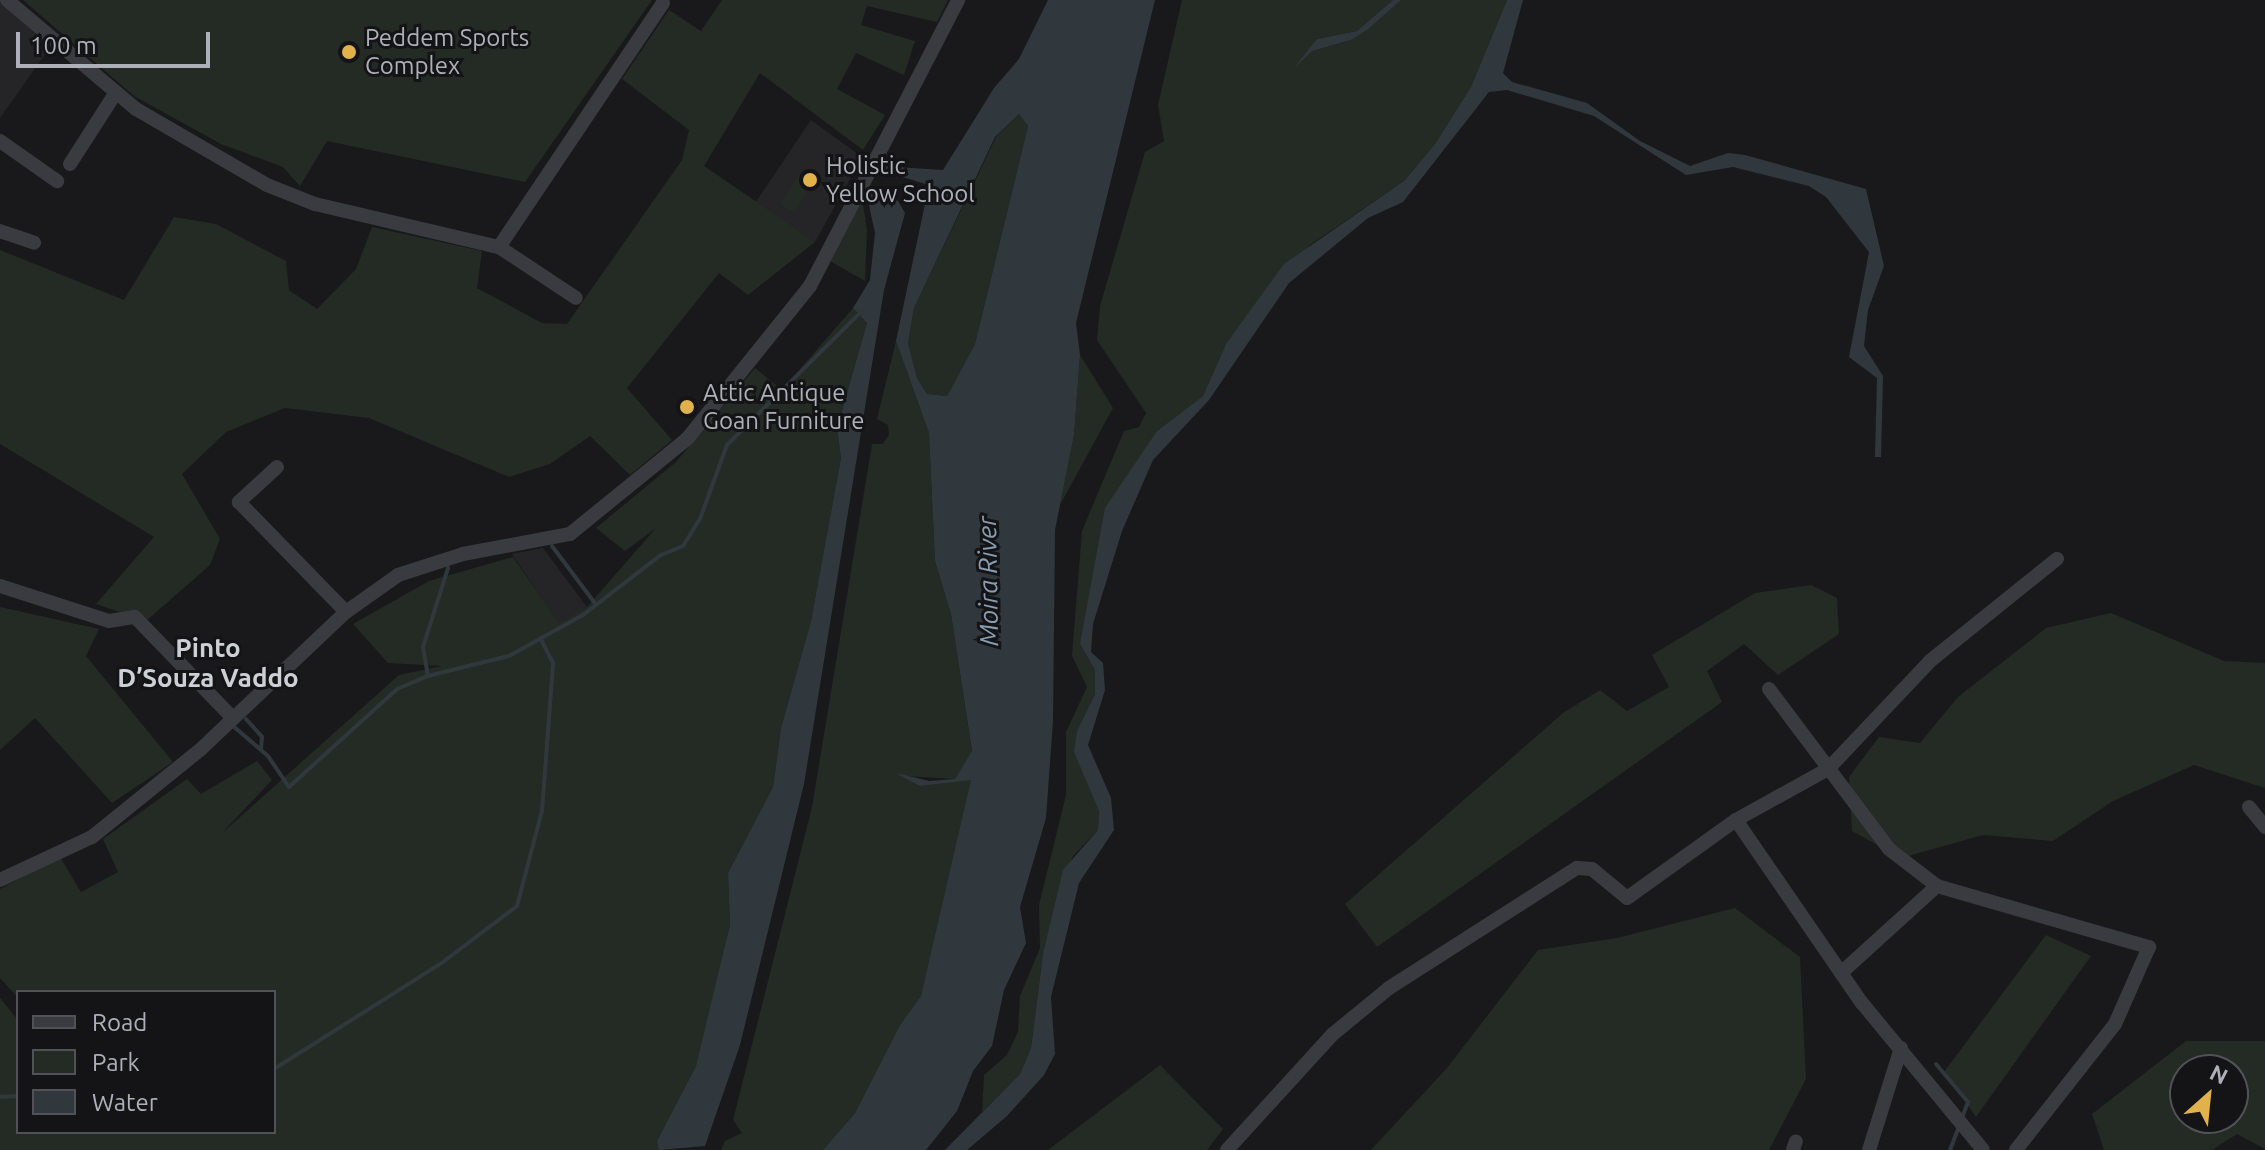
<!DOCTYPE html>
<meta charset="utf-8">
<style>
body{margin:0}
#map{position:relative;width:2265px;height:1150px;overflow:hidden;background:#19191b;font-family:Ubuntu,sans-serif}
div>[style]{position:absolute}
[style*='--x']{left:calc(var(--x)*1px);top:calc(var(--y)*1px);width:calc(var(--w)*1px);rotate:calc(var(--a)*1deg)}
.built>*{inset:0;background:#252528}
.green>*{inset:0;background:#232b24}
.water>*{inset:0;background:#30383e}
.stream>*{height:4px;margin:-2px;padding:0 2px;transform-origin:2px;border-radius:2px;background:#30383e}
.minor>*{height:14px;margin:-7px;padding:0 7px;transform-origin:7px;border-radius:7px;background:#3a3b40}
.dots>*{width:22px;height:22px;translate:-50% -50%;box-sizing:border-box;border:4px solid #141416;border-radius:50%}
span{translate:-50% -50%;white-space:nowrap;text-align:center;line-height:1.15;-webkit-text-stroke:6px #141416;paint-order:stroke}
.poi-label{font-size:24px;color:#adb0b9}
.left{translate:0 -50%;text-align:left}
.water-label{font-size:26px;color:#889db1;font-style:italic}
.neighbourhood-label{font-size:26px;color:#cdcfd6;font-weight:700}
.legend{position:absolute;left:16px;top:990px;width:260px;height:144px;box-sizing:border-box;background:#141416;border:2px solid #515257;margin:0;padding:10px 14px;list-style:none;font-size:24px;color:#adb0b9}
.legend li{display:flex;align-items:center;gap:16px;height:40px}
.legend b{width:40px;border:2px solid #515257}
.north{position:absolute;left:2169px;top:1054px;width:80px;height:80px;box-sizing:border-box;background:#141416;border:2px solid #515257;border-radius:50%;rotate:27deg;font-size:22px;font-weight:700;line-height:32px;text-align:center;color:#adb0b9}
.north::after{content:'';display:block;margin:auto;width:28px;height:36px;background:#e1b14b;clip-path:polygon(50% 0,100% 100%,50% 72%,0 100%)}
.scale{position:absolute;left:16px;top:32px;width:194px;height:36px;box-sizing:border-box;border:4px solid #adb0b9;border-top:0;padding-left:10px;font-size:24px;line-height:28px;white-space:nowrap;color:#adb0b9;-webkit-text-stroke:6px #141416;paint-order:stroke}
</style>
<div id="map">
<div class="built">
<i style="clip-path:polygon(0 2px,51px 46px,0 118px)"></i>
<i style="clip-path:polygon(811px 120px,862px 157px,815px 242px,755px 203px)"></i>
<i style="clip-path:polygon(543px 548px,587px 607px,559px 624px,512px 554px)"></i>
</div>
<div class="green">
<i style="clip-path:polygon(23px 0,652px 0,525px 182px,327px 141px,300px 186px,283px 167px,221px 144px,134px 96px)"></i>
<i style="clip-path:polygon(722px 0,948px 0,937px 22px,867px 6px,861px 25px,915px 41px,904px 75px,856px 53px,837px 89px,885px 115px,863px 150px,760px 73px,704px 166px,815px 242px,748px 295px,719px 273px,627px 388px,672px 440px,630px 475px,590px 436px,550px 464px,509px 477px,369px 418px,285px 408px,226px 432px,182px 474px,220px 539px,210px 565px,146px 621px,96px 604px,154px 537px,0 444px,0 250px,124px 300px,174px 217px,216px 224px,286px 261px,289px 290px,317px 309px,356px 269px,372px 227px,482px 251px,477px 288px,542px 323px,567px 324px,682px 160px,689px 130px,622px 79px,669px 10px,701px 31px)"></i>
<i style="clip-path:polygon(1182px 0,1393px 0,1357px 31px,1317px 39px,1312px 51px,1351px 40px,1401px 0,1507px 0,1471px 87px,1435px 144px,1404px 181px,1310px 245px,1226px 344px,1203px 396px,1157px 431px,1088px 604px,1080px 644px,1095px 670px,1095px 694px,1077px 731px,1075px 752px,1099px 811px,1098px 830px,1073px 856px,1043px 954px,1031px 1048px,1020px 1074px,982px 1112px,984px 1075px,1007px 1055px,1018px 1032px,1020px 996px,1040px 948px,1039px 905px,1066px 795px,1066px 732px,1087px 687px,1072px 656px,1082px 531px,1124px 431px,1139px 427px,1146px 413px,1097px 340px,1100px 306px,1145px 152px,1164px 141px,1158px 105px)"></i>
<i style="clip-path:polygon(1019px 114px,1028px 126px,975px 344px,947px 396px,927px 394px,917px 378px,908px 343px,914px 308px,996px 137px)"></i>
<i style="clip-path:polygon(798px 175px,812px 183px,794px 213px,780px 204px)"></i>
<i style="clip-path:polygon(862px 198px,867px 230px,865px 281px,830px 261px)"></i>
<i style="clip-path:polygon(853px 308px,867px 323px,837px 428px,841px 458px,811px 621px,781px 728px,773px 787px,728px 873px,730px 925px,713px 1006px,696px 1066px,657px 1141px,659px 1150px,0 1150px,0 998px,18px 1020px,18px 1132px,274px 1132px,274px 992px,18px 992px,18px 998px,0 978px,0 889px,60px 857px,81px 892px,118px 872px,103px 839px,187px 779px,201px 794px,257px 761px,272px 780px,221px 834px,399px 675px,442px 666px,388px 663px,353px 624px,429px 581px,513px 557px,559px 623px,587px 607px,656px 528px,625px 551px,596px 528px,676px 462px,755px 368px,782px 390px)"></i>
<i style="clip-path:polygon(896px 341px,929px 433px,935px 561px,951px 614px,972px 752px,955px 779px,904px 776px,920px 786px,971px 779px,969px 803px,921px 996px,900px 1025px,855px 1113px,823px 1150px,721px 1150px,725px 1141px,742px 1133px,733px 1120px,812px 807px,872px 444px,883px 444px,889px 435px,888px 425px,877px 419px)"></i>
<i style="clip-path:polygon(1080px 355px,1113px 408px,1060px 505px,1074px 435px)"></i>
<i style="clip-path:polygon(1811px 585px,1837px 598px,1839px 634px,1778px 675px,1744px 644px,1707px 671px,1722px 702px,1377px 947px,1345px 904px,1563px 713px,1600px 690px,1627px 711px,1669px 687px,1652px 655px,1755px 593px)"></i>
<i style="clip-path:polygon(0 607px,99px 629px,86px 656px,173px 762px,112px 803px,35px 718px,0 750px)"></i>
<i style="clip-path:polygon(2111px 613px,2224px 661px,2265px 663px,2265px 788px,2194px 765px,2113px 801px,2053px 841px,1983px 835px,1901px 858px,1852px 831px,1849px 777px,1879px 737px,1920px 743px,1958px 697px,2046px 628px)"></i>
<i style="clip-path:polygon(1735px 908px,1800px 957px,1806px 1079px,1769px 1150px,1371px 1150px,1447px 1068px,1538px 950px,1617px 938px)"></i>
<i style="clip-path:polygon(2046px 935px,2091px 956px,1976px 1117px,1944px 1072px)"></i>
<i style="clip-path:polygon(evenodd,2186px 1041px,2265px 1041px,2265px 1149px,2237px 1134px,2212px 1150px,2104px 1150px,2092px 1114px,2186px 1041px,2185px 1070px,2233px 1070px,2233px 1118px,2185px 1118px,2185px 1070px)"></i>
<i style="clip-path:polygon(1160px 1065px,1223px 1129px,1207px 1150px,1048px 1150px)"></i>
</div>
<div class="water">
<i style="clip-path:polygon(evenodd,1048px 0,1155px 0,1076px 323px,1080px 355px,1074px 435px,1055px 530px,1053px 721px,1046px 818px,1020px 907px,1026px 943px,1004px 990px,992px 1046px,973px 1071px,957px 1111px,926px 1150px,823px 1150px,855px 1113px,900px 1025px,921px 996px,971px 780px,920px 786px,896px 773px,929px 781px,955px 779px,972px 751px,951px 614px,935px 561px,929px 433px,896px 341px,929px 185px,880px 170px,871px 176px,869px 192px,896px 198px,905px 213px,884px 290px,804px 784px,740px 1045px,705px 1146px,659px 1150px,657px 1141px,696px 1066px,730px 925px,728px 873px,773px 787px,781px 728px,811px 621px,841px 458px,837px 428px,867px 323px,853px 308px,870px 280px,875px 233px,864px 182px,879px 166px,943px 170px,994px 88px,1019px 59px,1048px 0,1019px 114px,1028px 126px,975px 344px,947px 396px,927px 394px,917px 378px,908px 343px,914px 308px,995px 137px,1019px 114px)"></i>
<i style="clip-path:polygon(1393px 0,1401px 0,1368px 29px,1351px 40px,1312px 51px,1294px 68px,1317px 39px,1357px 31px)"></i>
<i style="clip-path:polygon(1507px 0,1523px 0,1503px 73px,1512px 82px,1587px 103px,1640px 141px,1690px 166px,1728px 153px,1745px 155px,1866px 189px,1884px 266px,1868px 310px,1864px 346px,1883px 376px,1881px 457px,1875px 457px,1877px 378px,1849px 357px,1869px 252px,1826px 197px,1809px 186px,1733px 167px,1686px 175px,1594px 116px,1507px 90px,1489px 92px,1403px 202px,1368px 218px,1289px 283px,1209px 400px,1153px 460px,1122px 531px,1093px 624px,1091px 652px,1103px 663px,1105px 690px,1088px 745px,1111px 798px,1114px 830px,1079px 883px,1051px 997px,1055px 1054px,1044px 1075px,1007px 1116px,967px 1150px,945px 1150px,1020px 1074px,1031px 1048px,1043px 954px,1063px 870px,1098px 830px,1099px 811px,1074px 752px,1077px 731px,1095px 694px,1095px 670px,1080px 644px,1105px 508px,1157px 431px,1203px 396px,1226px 344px,1284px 264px,1404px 181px,1435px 144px,1471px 87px)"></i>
</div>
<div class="stream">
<i style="--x:552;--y:546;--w:70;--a:53.1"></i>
<i style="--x:428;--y:676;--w:29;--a:-100"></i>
<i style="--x:423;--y:647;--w:83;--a:-72.4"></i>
<i style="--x:246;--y:719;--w:24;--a:48"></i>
<i style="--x:262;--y:737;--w:12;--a:95"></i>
<i style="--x:233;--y:726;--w:46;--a:40.6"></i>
<i style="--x:268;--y:756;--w:37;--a:56"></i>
<i style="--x:289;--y:787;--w:146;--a:-42.2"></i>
<i style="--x:397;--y:689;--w:34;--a:-23"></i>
<i style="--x:428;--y:676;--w:83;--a:-13.9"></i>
<i style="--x:509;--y:656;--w:85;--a:-29"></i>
<i style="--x:583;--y:615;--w:98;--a:-37.6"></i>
<i style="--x:661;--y:555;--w:24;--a:-22"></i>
<i style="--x:683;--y:546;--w:32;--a:-58"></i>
<i style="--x:700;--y:519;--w:79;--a:-70"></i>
<i style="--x:727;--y:445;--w:190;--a:-44.8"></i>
<i style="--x:1936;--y:1064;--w:50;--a:49.9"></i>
<i style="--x:1968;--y:1102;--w:17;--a:111"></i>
<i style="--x:274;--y:1069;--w:200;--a:-32.3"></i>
<i style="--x:443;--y:962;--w:93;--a:-37.1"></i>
<i style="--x:517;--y:906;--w:98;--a:-75.3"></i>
<i style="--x:542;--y:811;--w:148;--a:-85.7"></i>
<i style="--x:553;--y:663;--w:28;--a:-117"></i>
<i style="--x:0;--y:1097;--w:18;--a:-3"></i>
<i style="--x:1950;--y:1150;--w:26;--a:-69"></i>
</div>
<div class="minor">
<i style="--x:7;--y:0;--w:169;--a:40.2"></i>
<i style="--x:136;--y:109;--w:151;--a:30.1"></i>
<i style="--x:267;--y:185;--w:52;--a:21.6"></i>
<i style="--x:315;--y:204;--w:189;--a:13.2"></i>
<i style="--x:499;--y:247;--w:92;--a:33.5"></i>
<i style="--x:0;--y:141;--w:70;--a:35.1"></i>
<i style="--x:70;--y:164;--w:83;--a:-57.3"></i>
<i style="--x:0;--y:231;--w:36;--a:19"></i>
<i style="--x:499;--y:247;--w:294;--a:-56.1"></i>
<i style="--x:277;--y:467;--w:52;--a:137.4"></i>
<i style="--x:239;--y:502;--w:153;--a:45.8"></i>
<i style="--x:0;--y:586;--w:114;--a:17.8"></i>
<i style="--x:109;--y:621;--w:26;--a:-9"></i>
<i style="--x:135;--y:617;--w:141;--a:45.9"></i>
<i style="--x:1769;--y:689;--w:200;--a:53.1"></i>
<i style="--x:1889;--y:849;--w:61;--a:37.6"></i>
<i style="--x:2249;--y:807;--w:26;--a:51"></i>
<i style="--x:1736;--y:820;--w:222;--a:55.5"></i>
<i style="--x:1862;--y:1003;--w:190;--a:50.5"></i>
<i style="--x:0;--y:880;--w:102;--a:-25.1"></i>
<i style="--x:92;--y:837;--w:140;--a:-38.9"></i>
<i style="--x:201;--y:749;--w:199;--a:-43.4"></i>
<i style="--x:346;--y:612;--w:64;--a:-35.4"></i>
<i style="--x:398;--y:575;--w:68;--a:-17.9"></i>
<i style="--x:463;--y:554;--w:109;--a:-10.6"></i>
<i style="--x:570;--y:534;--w:151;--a:-39.1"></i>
<i style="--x:687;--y:439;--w:196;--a:-51.2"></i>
<i style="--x:810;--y:286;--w:322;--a:-62.6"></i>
<i style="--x:1841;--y:973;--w:130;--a:-42.2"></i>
<i style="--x:1937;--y:886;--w:221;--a:16.1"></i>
<i style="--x:2149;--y:947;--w:84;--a:113.8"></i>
<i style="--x:2115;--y:1024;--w:160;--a:128.2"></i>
<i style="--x:1227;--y:1150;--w:157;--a:-47.6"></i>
<i style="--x:1333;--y:1034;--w:72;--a:-39.4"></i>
<i style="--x:1389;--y:988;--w:223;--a:-32.6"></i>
<i style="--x:1577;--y:868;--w:15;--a:4"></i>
<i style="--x:1592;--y:869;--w:45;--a:39.6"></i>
<i style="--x:1627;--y:898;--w:134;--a:-35.6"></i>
<i style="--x:1736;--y:820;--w:105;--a:-29"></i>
<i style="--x:1828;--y:769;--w:149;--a:-46.6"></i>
<i style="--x:1930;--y:661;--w:163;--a:-38.8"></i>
<i style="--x:1793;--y:1150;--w:9;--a:-72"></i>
<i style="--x:1869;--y:1150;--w:107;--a:-72.6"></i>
</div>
<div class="dots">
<i style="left:349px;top:52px;background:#e1b14b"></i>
<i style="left:810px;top:180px;background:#e1b14b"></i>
<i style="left:687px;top:407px;background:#e1b14b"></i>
</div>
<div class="poi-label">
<span class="left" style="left:365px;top:52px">Peddem Sports<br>Complex</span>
<span class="left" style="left:826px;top:180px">Holistic<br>Yellow School</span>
<span class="left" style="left:703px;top:407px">Attic Antique<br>Goan Furniture</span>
</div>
<div class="water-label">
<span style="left:988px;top:581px;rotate:-91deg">Moira River</span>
</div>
<div class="neighbourhood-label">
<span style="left:208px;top:663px">Pinto<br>D’Souza Vaddo</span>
</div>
<ul class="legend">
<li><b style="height:10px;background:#3a3b40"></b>Road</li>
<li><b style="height:22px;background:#232b24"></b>Park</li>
<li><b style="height:22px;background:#30383e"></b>Water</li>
</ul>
<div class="north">N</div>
<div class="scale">100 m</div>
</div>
